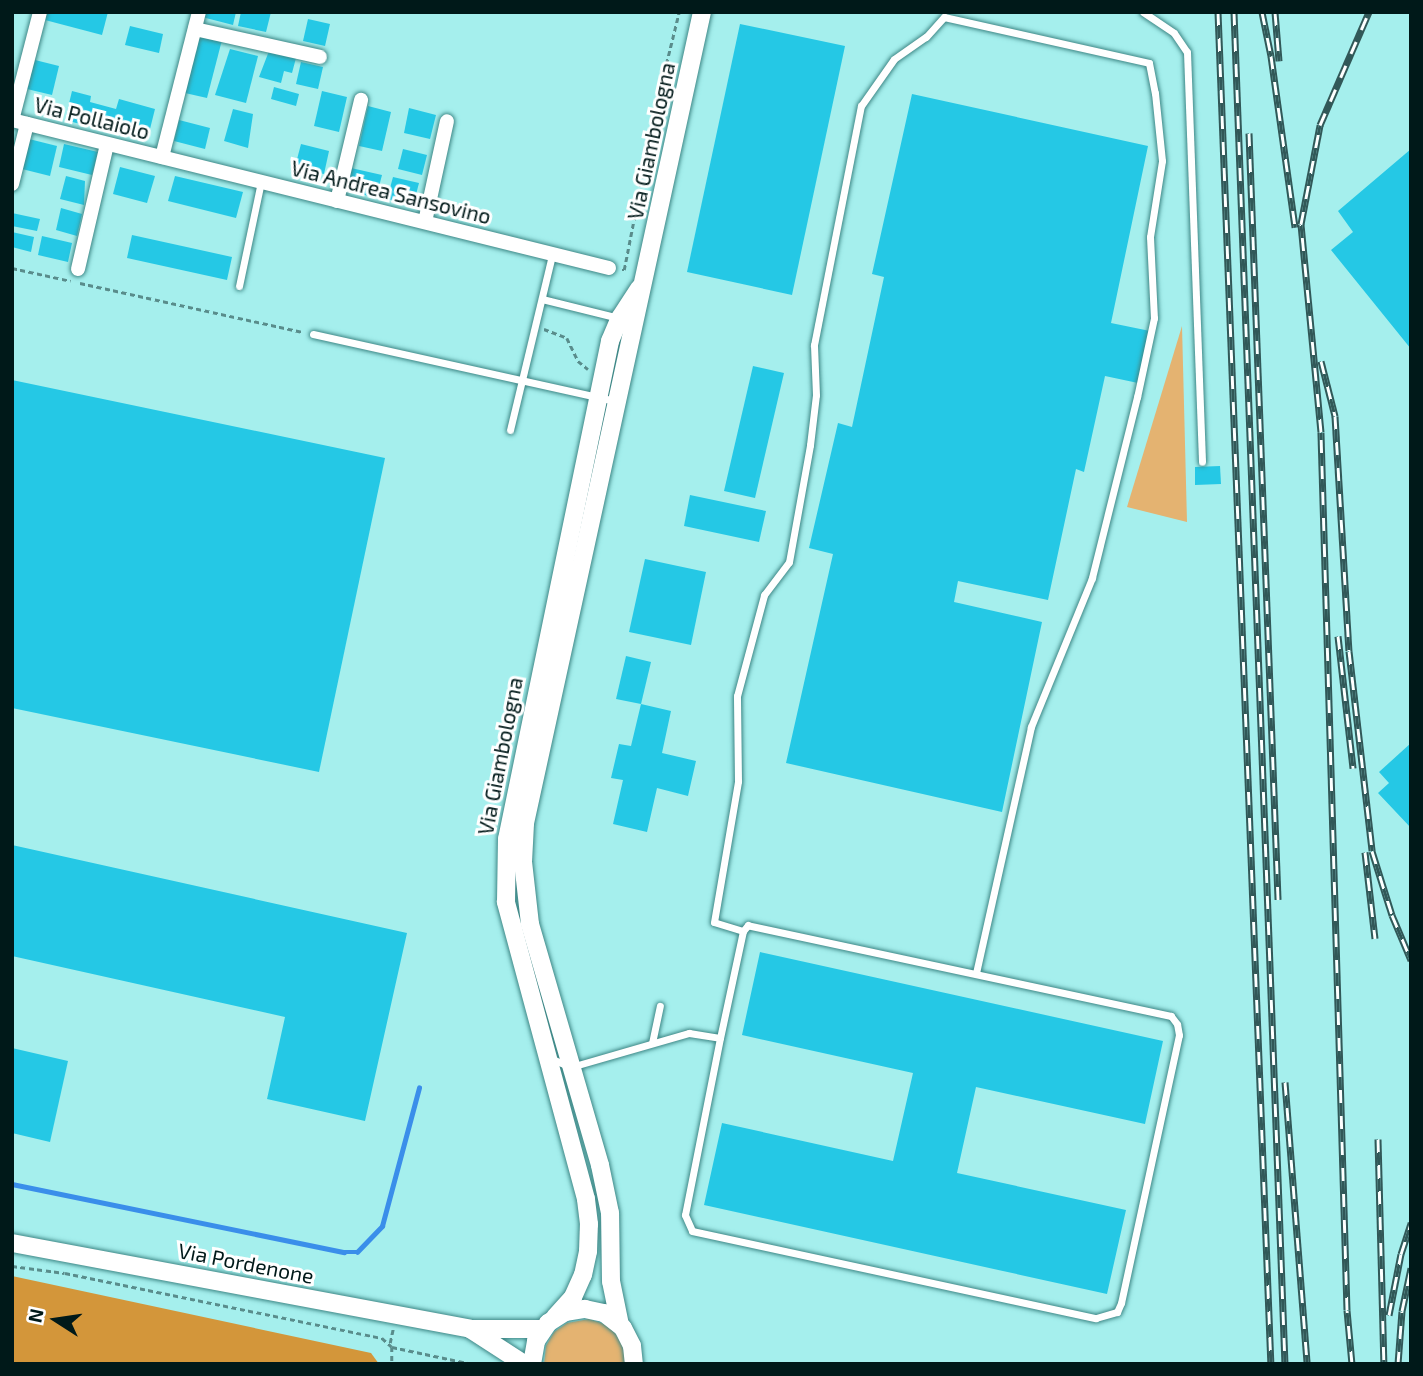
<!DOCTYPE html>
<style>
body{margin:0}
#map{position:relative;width:1423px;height:1376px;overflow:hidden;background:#a5efed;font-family:"Exo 2",sans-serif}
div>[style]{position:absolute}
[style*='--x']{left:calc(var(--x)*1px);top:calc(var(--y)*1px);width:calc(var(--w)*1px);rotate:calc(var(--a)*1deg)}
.green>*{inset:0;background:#e4b371}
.forest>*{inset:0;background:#d3963a}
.stream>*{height:4.5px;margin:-2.25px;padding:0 2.25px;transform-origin:2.25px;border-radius:2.25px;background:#3a8eea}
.building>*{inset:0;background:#25c8e5}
.path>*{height:2.5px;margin-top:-1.25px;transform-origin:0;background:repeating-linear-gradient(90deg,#598c8b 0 5px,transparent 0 8.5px)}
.roads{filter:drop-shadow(0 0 2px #3e8786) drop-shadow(0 0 2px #3e8786)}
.service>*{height:7px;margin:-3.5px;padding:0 3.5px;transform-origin:3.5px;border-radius:3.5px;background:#fff}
.minor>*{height:14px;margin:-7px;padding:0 7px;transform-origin:7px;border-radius:7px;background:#fff}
.tertiary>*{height:18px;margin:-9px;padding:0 9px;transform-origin:9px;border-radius:9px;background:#fff}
.rail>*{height:7px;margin-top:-3.5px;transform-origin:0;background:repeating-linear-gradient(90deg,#fff 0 13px,#315858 0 26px);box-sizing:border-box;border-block:2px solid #315858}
span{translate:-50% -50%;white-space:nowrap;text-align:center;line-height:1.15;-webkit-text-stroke:6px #fff;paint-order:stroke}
.street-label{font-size:21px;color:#001919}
.frame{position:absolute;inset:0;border:14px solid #001919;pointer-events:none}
.north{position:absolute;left:21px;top:1285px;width:70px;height:70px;-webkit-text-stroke:5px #fff;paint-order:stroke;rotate:282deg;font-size:19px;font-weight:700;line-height:28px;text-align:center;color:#001919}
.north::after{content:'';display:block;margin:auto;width:24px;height:32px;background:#001919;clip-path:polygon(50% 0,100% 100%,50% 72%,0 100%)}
</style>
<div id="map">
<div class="green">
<i style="clip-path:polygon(1182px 326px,1187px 522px,1127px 507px)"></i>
<i style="clip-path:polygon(589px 1319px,607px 1325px,619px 1337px,625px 1348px,626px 1364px,544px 1364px,546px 1346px,554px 1332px,567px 1323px)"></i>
</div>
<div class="forest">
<i style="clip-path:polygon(12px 1276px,371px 1353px,379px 1364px,12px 1364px)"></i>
</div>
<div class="stream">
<i style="--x:12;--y:1184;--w:339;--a:11.6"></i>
<i style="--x:344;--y:1252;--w:13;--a:0"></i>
<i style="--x:357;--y:1252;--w:36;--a:-46"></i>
<i style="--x:382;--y:1226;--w:143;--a:-75"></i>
</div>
<div class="building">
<i style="clip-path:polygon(47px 12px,108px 12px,102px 35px,45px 20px)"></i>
<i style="clip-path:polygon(204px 12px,236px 12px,233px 25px,202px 17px)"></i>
<i style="clip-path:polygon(241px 12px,271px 12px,266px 32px,238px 26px)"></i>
<i style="clip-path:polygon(308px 19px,330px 24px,325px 46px,303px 41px)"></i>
<i style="clip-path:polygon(740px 24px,845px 46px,792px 295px,687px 272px)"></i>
<i style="clip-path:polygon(130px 26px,163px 34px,159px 53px,125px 45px)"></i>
<i style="clip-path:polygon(200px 35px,222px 40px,207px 98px,185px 93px)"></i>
<i style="clip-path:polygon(230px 49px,258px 56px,246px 103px,215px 95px)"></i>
<i style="clip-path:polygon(269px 51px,296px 58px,292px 73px,284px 71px,281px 83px,259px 77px)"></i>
<i style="clip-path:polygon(35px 60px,59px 66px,52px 95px,27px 89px)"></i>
<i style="clip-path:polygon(301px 62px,323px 67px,318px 89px,296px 84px)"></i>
<i style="clip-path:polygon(274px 87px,299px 94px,296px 106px,271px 99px)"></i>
<i style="clip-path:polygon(72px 91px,91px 96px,90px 102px,116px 109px,119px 99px,155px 109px,148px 137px,115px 128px,114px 133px,65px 120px)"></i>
<i style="clip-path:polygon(322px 91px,347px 97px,339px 132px,314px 126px)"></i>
<i style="clip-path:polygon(912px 94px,1148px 146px,1111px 323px,1150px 331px,1138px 383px,1105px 376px,1084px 472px,1076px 469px,1048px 600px,958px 581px,954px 602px,1042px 622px,1002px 812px,786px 763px,833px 554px,809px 548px,838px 423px,852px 427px,884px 277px,872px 274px)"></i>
<i style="clip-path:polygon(368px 106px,391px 112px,382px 151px,359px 146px)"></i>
<i style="clip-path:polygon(409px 108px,436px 115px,430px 139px,404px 133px)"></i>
<i style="clip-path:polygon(233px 109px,253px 114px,248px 148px,224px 141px)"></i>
<i style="clip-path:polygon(179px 120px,210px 128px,205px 149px,174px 141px)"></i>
<i style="clip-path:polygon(29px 139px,57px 146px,50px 176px,22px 169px)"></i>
<i style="clip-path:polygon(64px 144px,98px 152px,92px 175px,59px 167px)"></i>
<i style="clip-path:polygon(301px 144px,329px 151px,324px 174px,295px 167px)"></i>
<i style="clip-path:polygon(403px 149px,427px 155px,422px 175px,398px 169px)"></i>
<i style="clip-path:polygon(1411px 149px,1411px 349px,1331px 250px,1353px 232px,1338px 211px)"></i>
<i style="clip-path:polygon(120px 167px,155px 176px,147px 203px,113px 194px)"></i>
<i style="clip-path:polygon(351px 168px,382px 175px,376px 198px,346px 190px)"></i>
<i style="clip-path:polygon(66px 176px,85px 181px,84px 205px,60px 199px)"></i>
<i style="clip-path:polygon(175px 176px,243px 192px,236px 218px,168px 201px)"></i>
<i style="clip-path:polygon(393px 177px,419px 183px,413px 206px,387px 199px)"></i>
<i style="clip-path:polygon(61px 208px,82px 214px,77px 236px,56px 230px)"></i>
<i style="clip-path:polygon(12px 213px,40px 219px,37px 231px,12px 226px)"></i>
<i style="clip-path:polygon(12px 232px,34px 237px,31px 252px,12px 247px)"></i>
<i style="clip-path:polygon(132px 235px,232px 257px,227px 280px,127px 258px)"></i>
<i style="clip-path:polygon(42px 236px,72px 243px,68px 262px,38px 255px)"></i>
<i style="clip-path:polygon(753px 366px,784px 373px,755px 498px,724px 491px)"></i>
<i style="clip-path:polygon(12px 380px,385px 458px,319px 772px,12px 708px)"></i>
<i style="clip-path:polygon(1220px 466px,1221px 484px,1195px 485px,1195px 467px)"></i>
<i style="clip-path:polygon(690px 495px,766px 511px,759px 542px,684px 526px)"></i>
<i style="clip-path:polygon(645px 559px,706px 572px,691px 645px,629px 632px)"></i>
<i style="clip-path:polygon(626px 656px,651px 662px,641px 704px,616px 699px)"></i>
<i style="clip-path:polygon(641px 704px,671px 711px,662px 753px,696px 761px,688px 796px,657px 788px,647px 832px,613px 824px,623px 780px,611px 778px,619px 744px,631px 746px)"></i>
<i style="clip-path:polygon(1411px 743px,1411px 828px,1378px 793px,1389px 783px,1379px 772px)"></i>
<i style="clip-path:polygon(12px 845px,407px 933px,365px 1121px,267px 1099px,285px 1017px,12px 956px)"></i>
<i style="clip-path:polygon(760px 952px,1163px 1041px,1145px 1124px,976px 1087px,957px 1173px,1126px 1210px,1107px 1294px,704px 1205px,722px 1123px,893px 1161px,913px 1073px,742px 1035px)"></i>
<i style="clip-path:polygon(12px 1048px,68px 1061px,50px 1142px,12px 1133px)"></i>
</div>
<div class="path">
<i style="--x:12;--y:268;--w:60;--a:12.4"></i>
<i style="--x:622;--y:270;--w:2;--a:0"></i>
<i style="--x:624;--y:270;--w:176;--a:-78.9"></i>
<i style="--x:658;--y:97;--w:88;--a:-76.1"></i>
<i style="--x:80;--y:283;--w:228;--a:12.4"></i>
<i style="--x:544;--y:329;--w:25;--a:21"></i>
<i style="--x:567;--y:338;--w:25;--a:64"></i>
<i style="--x:578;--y:361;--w:13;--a:39"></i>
<i style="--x:12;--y:1266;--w:53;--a:7.5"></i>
<i style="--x:65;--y:1273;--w:324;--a:11.6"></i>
<i style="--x:382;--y:1338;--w:13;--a:42"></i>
<i style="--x:392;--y:1347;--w:17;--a:90"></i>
<i style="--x:390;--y:1343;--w:14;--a:-78"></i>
<i style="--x:392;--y:1347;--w:82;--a:12"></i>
</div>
<div class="roads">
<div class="service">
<i style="--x:1143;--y:12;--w:37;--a:34"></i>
<i style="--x:1174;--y:33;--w:23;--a:56"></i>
<i style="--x:1187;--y:52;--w:410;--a:87.9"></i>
<i style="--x:239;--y:286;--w:106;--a:-78.1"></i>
<i style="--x:542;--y:299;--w:79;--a:13.9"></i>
<i style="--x:313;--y:334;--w:305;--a:12.5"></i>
<i style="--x:510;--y:430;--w:180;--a:-76.5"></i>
<i style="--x:743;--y:931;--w:30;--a:-163"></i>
<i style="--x:714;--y:922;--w:143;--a:-80.3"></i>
<i style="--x:738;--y:781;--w:85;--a:-90.7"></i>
<i style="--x:737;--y:696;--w:105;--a:-75"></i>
<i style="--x:764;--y:595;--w:41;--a:-52.9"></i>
<i style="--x:789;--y:562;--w:119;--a:-79.8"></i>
<i style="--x:810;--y:445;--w:50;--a:-83.2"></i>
<i style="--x:816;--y:395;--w:50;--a:-92.3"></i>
<i style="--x:814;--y:345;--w:244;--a:-78.9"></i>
<i style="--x:861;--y:106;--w:57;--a:-54.9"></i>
<i style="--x:894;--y:59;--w:39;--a:-35"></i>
<i style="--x:926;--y:37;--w:27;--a:-48"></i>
<i style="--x:944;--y:17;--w:210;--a:12.6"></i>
<i style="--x:1149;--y:63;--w:31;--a:79"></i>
<i style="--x:1155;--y:93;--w:68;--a:84.1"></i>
<i style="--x:1162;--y:161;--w:77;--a:99"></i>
<i style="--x:1150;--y:237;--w:81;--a:87.2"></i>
<i style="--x:1154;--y:318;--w:81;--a:102.1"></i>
<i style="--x:1137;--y:397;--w:187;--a:104"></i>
<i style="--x:1092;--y:578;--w:161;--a:112.3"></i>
<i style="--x:1031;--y:727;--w:252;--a:102.6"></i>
<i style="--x:652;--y:1043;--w:38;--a:-78"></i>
<i style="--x:552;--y:1059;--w:21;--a:23"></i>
<i style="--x:571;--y:1067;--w:123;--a:-16.1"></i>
<i style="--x:689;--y:1033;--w:31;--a:9"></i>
<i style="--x:720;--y:1038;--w:180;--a:101.2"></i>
<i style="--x:685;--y:1215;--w:17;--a:66"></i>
<i style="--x:692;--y:1231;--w:413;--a:12.2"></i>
<i style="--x:1096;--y:1318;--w:22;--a:-16"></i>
<i style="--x:1117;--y:1312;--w:10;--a:-66"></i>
<i style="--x:1121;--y:1303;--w:274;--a:-77.8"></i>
<i style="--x:1179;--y:1035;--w:11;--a:-100"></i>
<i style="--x:1177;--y:1024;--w:10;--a:-127"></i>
<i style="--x:1171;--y:1016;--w:433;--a:-167.9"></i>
<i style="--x:748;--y:925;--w:8;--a:130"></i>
<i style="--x:743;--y:931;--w:109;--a:102.1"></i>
</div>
<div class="minor">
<i style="--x:40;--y:12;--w:112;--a:104.5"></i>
<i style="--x:12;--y:120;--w:615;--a:13.92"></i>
<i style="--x:195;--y:29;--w:128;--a:12.6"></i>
<i style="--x:162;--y:157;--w:150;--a:-75.7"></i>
<i style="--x:12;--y:184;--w:62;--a:-76"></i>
<i style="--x:337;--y:201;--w:104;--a:-76.6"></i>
<i style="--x:425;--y:222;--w:103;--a:-77.7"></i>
<i style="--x:78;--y:269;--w:128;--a:-76.9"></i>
</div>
<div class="tertiary">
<i style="--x:12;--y:1243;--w:466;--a:10.6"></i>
<i style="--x:470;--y:1329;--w:72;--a:0"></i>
<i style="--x:555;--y:1317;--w:27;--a:-48"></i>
<i style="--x:573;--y:1297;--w:24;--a:-66"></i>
<i style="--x:583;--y:1275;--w:25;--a:-78"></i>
<i style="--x:588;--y:1251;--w:27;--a:-88"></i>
<i style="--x:589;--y:1224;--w:25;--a:-97"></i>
<i style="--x:586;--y:1199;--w:308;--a:-105.1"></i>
<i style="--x:506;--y:902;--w:63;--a:-89.1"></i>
<i style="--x:507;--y:839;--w:509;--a:-78.31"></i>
<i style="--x:610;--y:341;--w:25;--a:-67"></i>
<i style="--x:620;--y:318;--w:35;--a:-57"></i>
<i style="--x:620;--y:1325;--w:45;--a:-101.6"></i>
<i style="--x:611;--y:1281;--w:68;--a:-90.8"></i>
<i style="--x:610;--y:1213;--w:49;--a:-101.8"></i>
<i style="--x:600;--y:1165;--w:251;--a:-106.2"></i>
<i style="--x:530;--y:924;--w:62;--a:-96.4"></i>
<i style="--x:523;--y:862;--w:39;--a:-87"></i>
<i style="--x:525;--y:823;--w:830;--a:-77.69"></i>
<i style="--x:470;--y:1329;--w:64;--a:32.9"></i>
<i style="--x:532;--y:1364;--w:23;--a:-80"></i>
<i style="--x:536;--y:1341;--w:22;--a:-56"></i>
<i style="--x:548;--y:1323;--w:20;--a:-33"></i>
<i style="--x:565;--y:1312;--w:20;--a:-9"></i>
<i style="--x:585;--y:1309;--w:19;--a:12"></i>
<i style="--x:604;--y:1313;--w:24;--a:38"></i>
<i style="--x:623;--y:1328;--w:20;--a:63"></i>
<i style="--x:632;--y:1346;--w:18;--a:84"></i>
</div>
</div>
<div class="rail">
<i style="--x:1218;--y:12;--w:1353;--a:87.76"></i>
<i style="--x:1234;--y:12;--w:1353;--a:87.84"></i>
<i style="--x:1262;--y:12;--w:45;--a:78.4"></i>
<i style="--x:1271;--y:56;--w:173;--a:82"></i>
<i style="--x:1275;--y:12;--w:49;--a:85.3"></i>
<i style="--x:1249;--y:133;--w:767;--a:87.83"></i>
<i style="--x:1321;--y:361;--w:57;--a:75.7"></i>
<i style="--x:1335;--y:416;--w:235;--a:86.6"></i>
<i style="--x:1349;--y:651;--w:201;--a:83.4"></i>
<i style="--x:1372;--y:851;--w:67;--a:72.6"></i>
<i style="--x:1392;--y:915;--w:49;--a:67.1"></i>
<i style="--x:1338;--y:636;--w:133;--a:83.5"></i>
<i style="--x:1365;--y:852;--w:87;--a:83.4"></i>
<i style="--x:1285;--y:1082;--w:283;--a:85.5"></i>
<i style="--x:1378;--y:1139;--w:225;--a:88.5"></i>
<i style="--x:1389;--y:1315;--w:62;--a:-78.9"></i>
<i style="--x:1401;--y:1254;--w:33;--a:-72"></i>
<i style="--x:1352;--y:1364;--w:54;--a:-95.3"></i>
<i style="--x:1347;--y:1310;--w:878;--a:-91.7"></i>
<i style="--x:1321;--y:432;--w:209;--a:-95.5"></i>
<i style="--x:1301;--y:224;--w:101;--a:-79.1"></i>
<i style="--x:1320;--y:125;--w:123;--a:-66.6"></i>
<i style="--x:1398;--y:1364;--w:53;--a:-85.7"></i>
<i style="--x:1402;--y:1311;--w:44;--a:-78.2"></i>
</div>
<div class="street-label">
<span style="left:92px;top:118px;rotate:14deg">Via Pollaiolo</span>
<span style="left:651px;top:141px;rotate:-78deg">Via Giambologna</span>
<span style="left:391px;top:192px;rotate:14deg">Via Andrea Sansovino</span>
<span style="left:500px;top:756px;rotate:-79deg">Via Giambologna</span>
<span style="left:246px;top:1263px;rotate:11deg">Via Pordenone</span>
</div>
<div class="frame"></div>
<div class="north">N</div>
</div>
